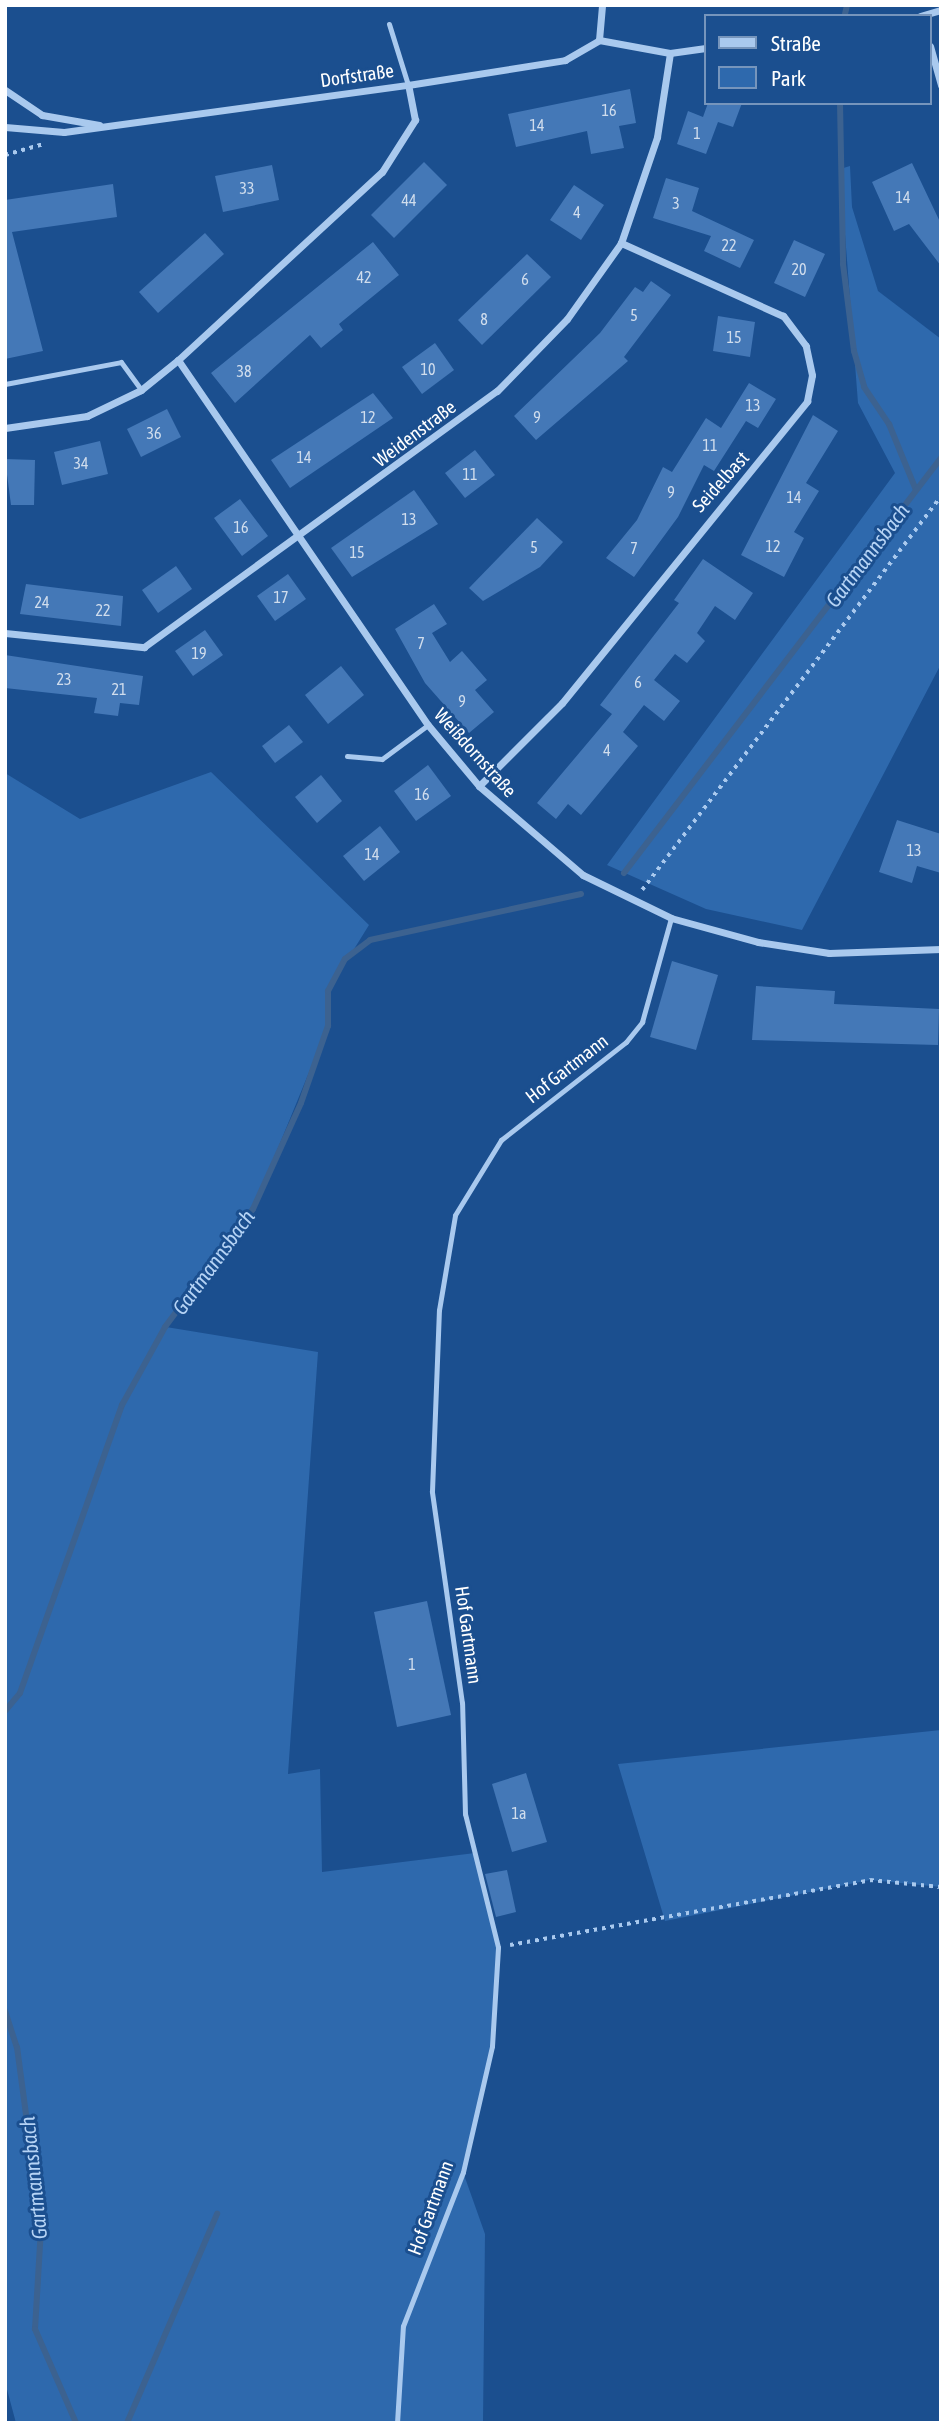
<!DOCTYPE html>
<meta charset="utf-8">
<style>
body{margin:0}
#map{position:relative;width:946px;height:2428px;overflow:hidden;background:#1b4f8f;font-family:"Asap Condensed",sans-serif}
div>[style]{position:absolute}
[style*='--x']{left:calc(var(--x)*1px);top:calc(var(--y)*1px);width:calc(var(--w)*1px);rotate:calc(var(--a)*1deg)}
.green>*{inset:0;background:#2e69ad}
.stream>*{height:6px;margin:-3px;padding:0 3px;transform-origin:3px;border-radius:3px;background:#3c6290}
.building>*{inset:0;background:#4478b7}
.path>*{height:3.5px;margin-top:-1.75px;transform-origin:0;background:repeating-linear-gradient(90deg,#a9c9ee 0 3.5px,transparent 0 8.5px)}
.service>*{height:5px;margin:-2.5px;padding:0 2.5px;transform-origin:2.5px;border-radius:2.5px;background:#a9c9ee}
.minor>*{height:7px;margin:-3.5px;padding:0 3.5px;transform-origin:3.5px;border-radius:3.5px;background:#a9c9ee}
span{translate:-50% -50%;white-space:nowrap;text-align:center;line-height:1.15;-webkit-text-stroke:6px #1b4f8f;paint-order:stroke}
.number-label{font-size:16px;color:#d0dded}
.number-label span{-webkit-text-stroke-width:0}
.street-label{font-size:19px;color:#fff}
.water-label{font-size:21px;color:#b5d3f5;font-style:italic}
.frame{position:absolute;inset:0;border:7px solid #fff;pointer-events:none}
.legend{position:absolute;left:704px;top:14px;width:228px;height:91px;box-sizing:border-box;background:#1b4f8f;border:2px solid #7695bc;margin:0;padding:9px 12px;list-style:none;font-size:21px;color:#fff}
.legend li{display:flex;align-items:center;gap:14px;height:35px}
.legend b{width:35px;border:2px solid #7695bc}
</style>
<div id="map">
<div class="green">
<i style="clip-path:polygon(850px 166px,852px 207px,878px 291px,941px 339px,941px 664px,802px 930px,706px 909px,607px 865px,895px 473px,858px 403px,840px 169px)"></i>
<i style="clip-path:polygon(211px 772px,369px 925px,328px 991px,328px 1026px,253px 1209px,166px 1327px,318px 1352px,288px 1774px,320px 1769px,322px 1872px,475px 1853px,498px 1947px,492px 2046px,463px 2172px,485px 2234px,483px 2423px,16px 2423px,5px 2382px,5px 773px,80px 819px)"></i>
<i style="clip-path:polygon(941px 1730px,941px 1887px,870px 1880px,665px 1921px,618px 1764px)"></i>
</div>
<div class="stream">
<i style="--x:845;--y:14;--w:9;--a:-77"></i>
<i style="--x:840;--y:103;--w:161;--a:88.9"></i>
<i style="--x:843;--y:264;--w:88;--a:82.8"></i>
<i style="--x:854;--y:351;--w:37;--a:74"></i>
<i style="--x:864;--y:387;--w:45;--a:56"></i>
<i style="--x:889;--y:424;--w:71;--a:67.8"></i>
<i style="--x:624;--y:873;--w:522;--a:-52.63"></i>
<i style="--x:5;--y:1711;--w:23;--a:-50"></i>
<i style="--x:20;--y:1693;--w:306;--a:-70.5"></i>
<i style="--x:122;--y:1405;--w:89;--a:-61.1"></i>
<i style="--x:165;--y:1327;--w:147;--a:-53.3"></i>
<i style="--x:253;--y:1209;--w:116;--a:-65.6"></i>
<i style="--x:301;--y:1103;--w:82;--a:-70.7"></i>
<i style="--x:328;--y:1026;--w:35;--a:-90"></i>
<i style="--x:328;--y:991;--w:36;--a:-62"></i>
<i style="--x:345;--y:959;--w:31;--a:-37"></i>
<i style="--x:370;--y:940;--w:216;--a:-12.3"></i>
<i style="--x:5;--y:2011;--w:38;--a:72"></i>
<i style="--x:17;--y:2047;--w:183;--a:82.4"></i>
<i style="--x:41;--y:2228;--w:101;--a:93.4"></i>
<i style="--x:35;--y:2329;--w:103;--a:66.4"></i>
<i style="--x:127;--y:2423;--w:228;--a:-66.7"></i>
</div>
<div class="building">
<i style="clip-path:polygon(630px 89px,636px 123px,619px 126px,624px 148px,591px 154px,587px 131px,516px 147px,508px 114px)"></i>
<i style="clip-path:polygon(708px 103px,742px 103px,733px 127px,718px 122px,706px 154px,677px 144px,688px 111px,703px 117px)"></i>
<i style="clip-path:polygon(424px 162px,447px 185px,394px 238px,371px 215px)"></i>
<i style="clip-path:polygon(912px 163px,941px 224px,941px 266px,909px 224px,894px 231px,872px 182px)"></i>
<i style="clip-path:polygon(272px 165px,279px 200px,223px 212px,215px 176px)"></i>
<i style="clip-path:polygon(666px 178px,699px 188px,692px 211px,754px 240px,740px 268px,704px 251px,711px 236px,653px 218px)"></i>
<i style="clip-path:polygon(113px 184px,117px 217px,12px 232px,43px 351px,5px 359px,5px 200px)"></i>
<i style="clip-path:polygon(574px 185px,604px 205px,581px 240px,550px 220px)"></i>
<i style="clip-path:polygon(205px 233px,224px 254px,158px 313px,139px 292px)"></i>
<i style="clip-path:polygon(794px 240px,825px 254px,805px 297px,774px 283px)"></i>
<i style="clip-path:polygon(373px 242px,399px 275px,339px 324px,343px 330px,321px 348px,310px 335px,235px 403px,211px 373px)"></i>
<i style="clip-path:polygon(527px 254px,551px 277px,482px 345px,458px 320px)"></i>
<i style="clip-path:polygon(651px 281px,671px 295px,624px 357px,628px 361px,536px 440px,514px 416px,600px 333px,635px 287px,643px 292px)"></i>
<i style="clip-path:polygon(718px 316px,755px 322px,750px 357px,713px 351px)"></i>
<i style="clip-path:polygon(435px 343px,454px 370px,422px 394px,402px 367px)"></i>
<i style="clip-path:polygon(749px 383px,776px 399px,758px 428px,746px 421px,714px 471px,704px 465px,678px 517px,634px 577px,606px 558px,637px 520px,663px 467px,672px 472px,706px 418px,721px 428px)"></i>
<i style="clip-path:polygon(373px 393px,393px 418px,290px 488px,271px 460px)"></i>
<i style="clip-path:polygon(167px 409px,181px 437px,141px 457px,127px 429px)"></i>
<i style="clip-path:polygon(813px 415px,838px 431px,806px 483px,819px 491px,794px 532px,804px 538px,784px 577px,741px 555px)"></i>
<i style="clip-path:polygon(100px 441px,108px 474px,62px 485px,54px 452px)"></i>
<i style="clip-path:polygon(475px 450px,495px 475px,465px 498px,445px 473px)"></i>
<i style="clip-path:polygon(5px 459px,35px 460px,34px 505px,11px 505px)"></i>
<i style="clip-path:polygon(414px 490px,438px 524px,352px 577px,331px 548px)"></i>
<i style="clip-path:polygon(240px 499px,268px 536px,242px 556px,214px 518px)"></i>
<i style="clip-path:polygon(537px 518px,563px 542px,540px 567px,483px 601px,469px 588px)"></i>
<i style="clip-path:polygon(703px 559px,753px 593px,735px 620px,715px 606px,697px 633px,705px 641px,687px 663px,675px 654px,654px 680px,680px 701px,664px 721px,644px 705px,623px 732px,638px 746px,581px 815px,568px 804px,556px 819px,537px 803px,612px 714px,600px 705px,679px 603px,674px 600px)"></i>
<i style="clip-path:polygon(176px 566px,192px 589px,158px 613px,142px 590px)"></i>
<i style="clip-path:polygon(288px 574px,306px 599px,275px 621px,257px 596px)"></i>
<i style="clip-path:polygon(26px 584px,123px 596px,121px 626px,20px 614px)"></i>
<i style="clip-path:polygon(434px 604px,447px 624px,432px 633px,450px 662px,462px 651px,487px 680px,475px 690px,494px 712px,469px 733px,425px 683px,395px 629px)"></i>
<i style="clip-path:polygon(205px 630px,223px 655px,193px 676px,175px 651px)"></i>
<i style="clip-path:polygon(5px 655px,143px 676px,139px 705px,120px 703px,118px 716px,94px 713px,97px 698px,5px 688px)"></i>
<i style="clip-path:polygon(341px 666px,364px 695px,328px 724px,305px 695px)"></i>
<i style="clip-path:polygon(289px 725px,303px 742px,275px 763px,262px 746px)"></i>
<i style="clip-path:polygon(428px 765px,451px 796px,416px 821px,394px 791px)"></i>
<i style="clip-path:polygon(321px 775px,342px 801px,317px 823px,295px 797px)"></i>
<i style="clip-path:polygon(897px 820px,941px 834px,941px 873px,917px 866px,912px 883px,879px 872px)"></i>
<i style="clip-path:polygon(380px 826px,400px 852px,364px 881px,343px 856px)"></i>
<i style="clip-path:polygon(672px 961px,718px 975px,696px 1050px,650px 1037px)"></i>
<i style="clip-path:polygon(756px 986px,835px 991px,834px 1004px,939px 1009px,938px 1045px,752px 1040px)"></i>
<i style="clip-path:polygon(427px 1601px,451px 1715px,397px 1727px,374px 1612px)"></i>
<i style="clip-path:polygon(526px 1773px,547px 1842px,512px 1852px,492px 1784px)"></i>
<i style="clip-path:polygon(507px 1870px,516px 1912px,496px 1917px,485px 1874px)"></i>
</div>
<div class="path">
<i style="--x:5;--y:155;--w:40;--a:-16"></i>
<i style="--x:642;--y:890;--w:495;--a:-52.8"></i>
<i style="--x:510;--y:1945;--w:366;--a:-10.2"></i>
<i style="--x:870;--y:1880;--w:71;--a:5.6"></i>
</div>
<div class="service">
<i style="--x:389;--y:24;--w:64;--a:72.7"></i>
<i style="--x:5;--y:384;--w:118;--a:-10.7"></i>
<i style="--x:121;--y:362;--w:34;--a:54"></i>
<i style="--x:347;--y:756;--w:35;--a:5"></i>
<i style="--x:382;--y:759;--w:57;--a:-36.5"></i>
<i style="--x:397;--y:2423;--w:97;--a:-86.5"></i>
<i style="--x:403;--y:2326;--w:165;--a:-68.7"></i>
<i style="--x:463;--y:2172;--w:129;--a:-77"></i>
<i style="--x:492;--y:2046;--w:99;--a:-86.5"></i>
<i style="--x:498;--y:1947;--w:137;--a:-103.9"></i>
<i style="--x:465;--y:1814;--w:111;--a:-91.5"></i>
<i style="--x:462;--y:1703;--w:214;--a:-98.1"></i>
<i style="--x:432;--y:1491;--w:181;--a:-87.8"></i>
<i style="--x:439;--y:1310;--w:96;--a:-80.4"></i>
<i style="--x:455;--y:1215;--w:88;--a:-58.5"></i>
<i style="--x:501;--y:1140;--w:159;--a:-38.1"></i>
<i style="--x:626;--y:1042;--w:26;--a:-51"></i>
<i style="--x:642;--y:1022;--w:108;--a:-74.4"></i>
</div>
<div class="minor">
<i style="--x:920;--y:16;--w:22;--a:-16"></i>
<i style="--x:599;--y:40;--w:72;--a:10.4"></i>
<i style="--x:670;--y:53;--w:36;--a:-8"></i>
<i style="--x:599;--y:40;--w:35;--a:-85"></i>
<i style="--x:930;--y:46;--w:41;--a:74.2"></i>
<i style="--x:5;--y:90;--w:45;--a:34"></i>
<i style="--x:42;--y:115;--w:58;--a:10"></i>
<i style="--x:5;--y:127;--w:59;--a:4.8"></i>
<i style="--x:64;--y:132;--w:347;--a:-7.8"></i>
<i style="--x:408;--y:85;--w:159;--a:-9"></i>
<i style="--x:565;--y:60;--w:39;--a:-30"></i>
<i style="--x:178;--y:360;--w:442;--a:55.6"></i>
<i style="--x:428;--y:725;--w:80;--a:50.1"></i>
<i style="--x:479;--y:786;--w:137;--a:40.6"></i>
<i style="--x:583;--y:875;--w:98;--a:26"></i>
<i style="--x:671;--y:918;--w:90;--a:15.4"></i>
<i style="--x:758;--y:942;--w:72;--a:8.8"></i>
<i style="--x:829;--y:953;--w:112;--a:-2"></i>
<i style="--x:5;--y:428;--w:83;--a:-8.3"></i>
<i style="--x:87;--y:416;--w:60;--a:-25.7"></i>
<i style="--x:141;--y:390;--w:48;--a:-39"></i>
<i style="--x:178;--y:360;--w:277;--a:-42.7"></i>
<i style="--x:382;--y:172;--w:62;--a:-57.6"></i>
<i style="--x:415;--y:120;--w:36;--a:-101"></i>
<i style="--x:5;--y:633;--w:140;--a:5.8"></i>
<i style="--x:144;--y:647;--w:436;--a:-36"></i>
<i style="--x:497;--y:391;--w:100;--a:-45.8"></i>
<i style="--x:567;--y:319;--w:93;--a:-54.6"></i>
<i style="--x:621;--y:243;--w:112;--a:-71.2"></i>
<i style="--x:657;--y:137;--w:85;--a:-81.2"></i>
<i style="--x:479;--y:786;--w:117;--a:-45"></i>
<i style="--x:562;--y:703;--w:389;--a:-50.9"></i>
<i style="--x:807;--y:401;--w:26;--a:-79"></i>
<i style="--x:812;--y:375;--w:30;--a:-102"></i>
<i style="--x:806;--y:346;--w:38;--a:-127"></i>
<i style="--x:783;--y:316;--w:178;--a:-155.7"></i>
</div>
<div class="number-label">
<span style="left:609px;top:110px">16</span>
<span style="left:537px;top:125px">14</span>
<span style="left:697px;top:133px">1</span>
<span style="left:247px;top:188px">33</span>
<span style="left:903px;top:197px">14</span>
<span style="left:409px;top:200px">44</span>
<span style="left:676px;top:203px">3</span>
<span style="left:577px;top:212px">4</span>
<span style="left:729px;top:245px">22</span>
<span style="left:799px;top:269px">20</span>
<span style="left:364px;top:277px">42</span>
<span style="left:525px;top:279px">6</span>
<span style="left:634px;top:315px">5</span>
<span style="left:484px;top:319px">8</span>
<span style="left:734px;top:337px">15</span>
<span style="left:428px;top:369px">10</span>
<span style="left:244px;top:371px">38</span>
<span style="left:753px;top:405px">13</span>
<span style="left:368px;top:417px">12</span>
<span style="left:537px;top:417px">9</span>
<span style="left:154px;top:433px">36</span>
<span style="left:710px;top:445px">11</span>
<span style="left:304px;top:457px">14</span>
<span style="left:81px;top:463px">34</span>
<span style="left:470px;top:474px">11</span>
<span style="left:671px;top:492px">9</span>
<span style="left:794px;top:497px">14</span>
<span style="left:409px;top:519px">13</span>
<span style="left:241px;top:527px">16</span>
<span style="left:773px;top:546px">12</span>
<span style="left:534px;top:547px">5</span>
<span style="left:634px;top:548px">7</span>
<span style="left:357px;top:552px">15</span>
<span style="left:281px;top:597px">17</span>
<span style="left:42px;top:602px">24</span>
<span style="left:103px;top:610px">22</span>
<span style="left:421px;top:643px">7</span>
<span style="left:199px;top:653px">19</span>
<span style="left:64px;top:679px">23</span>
<span style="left:638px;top:682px">6</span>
<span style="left:119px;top:689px">21</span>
<span style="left:462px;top:701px">9</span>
<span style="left:607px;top:750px">4</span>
<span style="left:422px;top:794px">16</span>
<span style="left:914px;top:850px">13</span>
<span style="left:372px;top:854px">14</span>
<span style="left:412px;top:1664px">1</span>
<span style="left:519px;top:1813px">1a</span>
</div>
<div class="street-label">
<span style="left:357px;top:76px;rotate:-8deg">Dorfstraße</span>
<span style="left:415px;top:434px;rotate:-37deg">Weidenstraße</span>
<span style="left:721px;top:482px;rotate:-48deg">Seidelbast</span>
<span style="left:475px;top:753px;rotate:48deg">Weißdornstraße</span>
<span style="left:567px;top:1069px;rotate:-38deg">Hof Gartmann</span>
<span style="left:468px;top:1635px;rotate:82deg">Hof Gartmann</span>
<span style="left:431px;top:2208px;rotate:-70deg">Hof Gartmann</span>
</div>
<div class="water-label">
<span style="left:867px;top:555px;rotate:-53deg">Gartmannsbach</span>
<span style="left:213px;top:1262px;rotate:-54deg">Gartmannsbach</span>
<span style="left:33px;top:2178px;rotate:-96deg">Gartmannsbach</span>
</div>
<div class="frame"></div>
<ul class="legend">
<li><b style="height:9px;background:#a9c9ee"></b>Straße</li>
<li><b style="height:19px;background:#2e69ad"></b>Park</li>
</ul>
</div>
